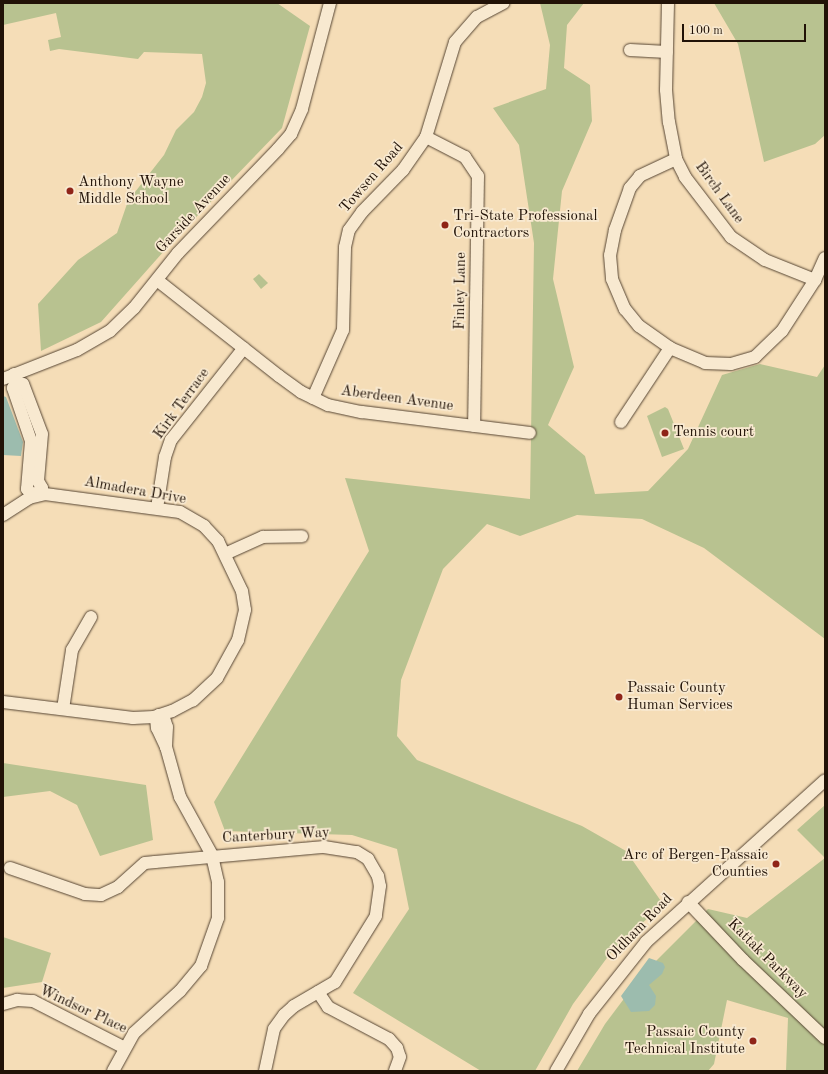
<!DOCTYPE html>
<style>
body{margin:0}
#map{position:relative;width:828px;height:1074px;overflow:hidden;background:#f5ddb7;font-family:"Old Standard TT",serif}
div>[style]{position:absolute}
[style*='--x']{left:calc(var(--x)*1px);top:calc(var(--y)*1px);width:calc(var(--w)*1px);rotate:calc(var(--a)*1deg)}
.green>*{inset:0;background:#b8c290}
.water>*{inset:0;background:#9cbcae}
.roads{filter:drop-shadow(0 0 1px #564533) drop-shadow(0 0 1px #564533)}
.minor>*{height:12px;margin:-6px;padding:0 6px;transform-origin:6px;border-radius:6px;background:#f8e9d0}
.dots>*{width:11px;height:11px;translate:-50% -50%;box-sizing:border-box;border:2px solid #f8e9d0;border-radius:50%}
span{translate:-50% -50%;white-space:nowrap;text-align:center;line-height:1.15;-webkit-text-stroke:3.5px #f8e9d0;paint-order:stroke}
.street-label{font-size:15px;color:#211207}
.poi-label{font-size:15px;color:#211207}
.left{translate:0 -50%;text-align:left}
.right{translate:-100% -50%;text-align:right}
.frame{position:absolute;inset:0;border:4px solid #211207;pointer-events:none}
.scale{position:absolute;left:682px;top:24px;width:124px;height:18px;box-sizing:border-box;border:2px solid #211207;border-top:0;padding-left:5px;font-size:12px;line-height:14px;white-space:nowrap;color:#211207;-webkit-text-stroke:3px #f8e9d0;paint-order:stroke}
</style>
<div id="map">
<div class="green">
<i style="clip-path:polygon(3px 3px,277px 3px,310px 26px,282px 128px,172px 242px,101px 322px,41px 351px,38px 304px,78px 260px,117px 233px,128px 201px,164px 155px,176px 130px,194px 112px,202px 97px,206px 83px,202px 54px,144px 52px,138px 59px,59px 49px,50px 51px,48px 40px,61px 37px,56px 13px,3px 25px)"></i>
<i style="clip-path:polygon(540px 3px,584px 3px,567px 25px,564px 68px,590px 85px,592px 121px,562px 191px,553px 279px,574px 367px,548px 425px,585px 456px,595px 494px,648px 491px,688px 449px,722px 375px,760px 364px,817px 377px,825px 365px,825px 639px,704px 548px,642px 519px,577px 515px,520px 536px,487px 524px,443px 569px,401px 680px,397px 736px,417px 760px,582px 826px,626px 851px,663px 904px,612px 951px,573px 1004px,535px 1071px,481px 1071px,353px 993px,409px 909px,397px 849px,352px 835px,225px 831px,214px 802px,369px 551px,345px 478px,530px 499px,534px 243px,519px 145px,493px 108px,546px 89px,550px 45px)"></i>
<i style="clip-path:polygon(714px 3px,825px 3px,825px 135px,815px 144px,764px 162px,738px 44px)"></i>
<i style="clip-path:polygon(259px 274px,268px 283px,261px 289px,253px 279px)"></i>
<i style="clip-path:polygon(665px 407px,668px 409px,684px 449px,662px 457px,647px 416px)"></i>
<i style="clip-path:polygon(3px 763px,146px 785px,153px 840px,100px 856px,77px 805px,50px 791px,3px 797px)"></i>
<i style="clip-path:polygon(825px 805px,825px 1071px,786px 1071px,788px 1018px,727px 1000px,714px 1064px,708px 1071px,577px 1071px,605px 1024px,641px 976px,708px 909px,747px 918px,825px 858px,797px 830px)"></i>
<i style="clip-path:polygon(3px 937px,51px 953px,42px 982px,3px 988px)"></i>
</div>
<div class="water">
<i style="clip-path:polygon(3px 396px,6px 397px,23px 442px,21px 456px,3px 455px)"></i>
<i style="clip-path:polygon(649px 958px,663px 963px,665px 967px,662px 974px,649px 985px,656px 996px,655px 1005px,649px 1011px,631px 1012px,621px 996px)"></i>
</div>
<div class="roads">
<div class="minor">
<i style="--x:668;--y:3;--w:87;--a:91.3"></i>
<i style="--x:666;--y:90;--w:32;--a:85"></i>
<i style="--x:669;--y:122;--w:38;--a:79"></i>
<i style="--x:676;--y:159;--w:20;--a:63"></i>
<i style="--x:685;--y:177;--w:76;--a:52.5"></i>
<i style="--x:731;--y:237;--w:41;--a:34.1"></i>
<i style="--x:765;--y:260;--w:54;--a:21.8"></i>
<i style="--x:630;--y:50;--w:37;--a:3"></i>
<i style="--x:426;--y:137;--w:44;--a:27.1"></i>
<i style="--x:465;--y:157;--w:23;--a:56"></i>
<i style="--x:478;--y:176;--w:250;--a:90.9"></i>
<i style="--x:676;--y:159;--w:40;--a:155"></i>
<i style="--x:640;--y:176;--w:16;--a:130"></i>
<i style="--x:630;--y:188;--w:45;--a:109.7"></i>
<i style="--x:615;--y:230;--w:25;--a:101"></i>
<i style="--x:610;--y:255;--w:24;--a:85"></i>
<i style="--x:612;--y:279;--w:33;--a:67"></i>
<i style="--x:625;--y:309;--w:22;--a:51"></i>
<i style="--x:639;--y:326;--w:38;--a:35"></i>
<i style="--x:670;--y:348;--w:38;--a:23"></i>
<i style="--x:705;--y:363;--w:26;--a:2"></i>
<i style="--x:731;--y:364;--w:25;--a:-16"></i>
<i style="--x:755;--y:357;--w:37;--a:-44"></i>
<i style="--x:782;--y:331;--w:61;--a:-57.1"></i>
<i style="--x:815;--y:280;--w:24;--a:-66"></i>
<i style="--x:157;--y:280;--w:155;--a:38.2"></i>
<i style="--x:279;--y:376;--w:27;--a:36"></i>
<i style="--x:301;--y:392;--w:30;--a:26"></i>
<i style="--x:328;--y:405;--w:35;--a:12"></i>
<i style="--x:362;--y:412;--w:169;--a:7.1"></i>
<i style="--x:14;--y:374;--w:8;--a:76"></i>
<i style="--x:16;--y:382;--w:7;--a:16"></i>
<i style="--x:23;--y:384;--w:53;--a:69.2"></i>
<i style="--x:42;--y:434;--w:47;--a:94.9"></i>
<i style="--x:38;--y:481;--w:8;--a:60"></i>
<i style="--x:42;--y:488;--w:11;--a:135"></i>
<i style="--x:34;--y:496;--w:10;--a:-135"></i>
<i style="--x:27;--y:489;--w:48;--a:-85.2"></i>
<i style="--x:31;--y:441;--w:56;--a:-108.8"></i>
<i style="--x:13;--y:388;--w:7;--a:-63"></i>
<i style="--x:3;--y:379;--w:79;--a:-21.4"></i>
<i style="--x:77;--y:350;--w:38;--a:-30"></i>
<i style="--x:110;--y:331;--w:33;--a:-44"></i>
<i style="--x:134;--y:308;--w:70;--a:-51.3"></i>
<i style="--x:178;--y:253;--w:144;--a:-46.1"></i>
<i style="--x:278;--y:149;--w:20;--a:-49"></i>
<i style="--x:291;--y:134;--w:27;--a:-66"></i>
<i style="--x:302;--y:109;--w:110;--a:-75.2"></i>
<i style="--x:313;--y:398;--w:74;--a:-66.2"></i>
<i style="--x:343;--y:330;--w:83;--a:-88.6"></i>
<i style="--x:345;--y:247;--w:17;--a:-77"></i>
<i style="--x:349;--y:230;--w:22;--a:-54"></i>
<i style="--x:362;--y:212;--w:59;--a:-45.7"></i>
<i style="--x:403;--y:170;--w:40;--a:-55.1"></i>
<i style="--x:426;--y:137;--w:99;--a:-73"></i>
<i style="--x:455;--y:42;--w:33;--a:-49"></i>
<i style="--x:477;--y:17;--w:30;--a:-28"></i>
<i style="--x:621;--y:422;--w:89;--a:-56.5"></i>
<i style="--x:157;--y:508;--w:52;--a:-81.1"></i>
<i style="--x:165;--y:457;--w:18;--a:-71"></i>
<i style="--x:171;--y:440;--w:117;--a:-51.6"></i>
<i style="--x:3;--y:515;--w:31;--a:-33"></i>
<i style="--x:29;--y:498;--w:16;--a:-14"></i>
<i style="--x:45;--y:494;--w:136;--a:7.6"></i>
<i style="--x:180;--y:512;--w:28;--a:30"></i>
<i style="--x:204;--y:526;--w:21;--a:47"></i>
<i style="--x:218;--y:541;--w:55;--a:64.4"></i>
<i style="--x:242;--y:591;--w:19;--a:81"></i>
<i style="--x:245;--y:610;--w:31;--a:103"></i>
<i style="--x:238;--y:640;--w:43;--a:118.9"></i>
<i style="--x:217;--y:678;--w:33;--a:137"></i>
<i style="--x:193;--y:700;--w:24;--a:152"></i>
<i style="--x:172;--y:711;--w:19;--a:162"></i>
<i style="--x:154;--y:717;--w:21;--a:177"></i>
<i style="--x:133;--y:718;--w:131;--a:-173"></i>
<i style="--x:225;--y:554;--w:42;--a:-24.1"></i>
<i style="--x:263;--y:537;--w:39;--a:-1"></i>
<i style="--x:63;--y:709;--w:60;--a:-81.3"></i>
<i style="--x:72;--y:650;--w:38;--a:-60"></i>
<i style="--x:159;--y:715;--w:6;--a:31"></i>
<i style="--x:164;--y:718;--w:9;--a:72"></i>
<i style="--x:167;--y:727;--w:20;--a:93"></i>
<i style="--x:166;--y:747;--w:21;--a:-115"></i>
<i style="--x:157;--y:728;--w:9;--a:-96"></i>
<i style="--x:156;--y:719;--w:5;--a:-53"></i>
<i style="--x:10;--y:868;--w:79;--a:19.1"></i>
<i style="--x:85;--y:894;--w:16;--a:4"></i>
<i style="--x:101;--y:895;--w:19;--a:-25"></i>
<i style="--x:118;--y:887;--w:36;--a:-42"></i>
<i style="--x:145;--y:863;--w:10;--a:-6"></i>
<i style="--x:155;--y:862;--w:170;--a:-5.1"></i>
<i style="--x:324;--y:847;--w:33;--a:9"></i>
<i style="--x:357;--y:852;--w:13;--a:32"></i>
<i style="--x:368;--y:859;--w:20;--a:60"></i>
<i style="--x:378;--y:876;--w:10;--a:79"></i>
<i style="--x:380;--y:886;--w:30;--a:98"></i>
<i style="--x:376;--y:916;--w:78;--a:121.8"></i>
<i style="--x:335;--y:982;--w:48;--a:149.7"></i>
<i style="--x:294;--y:1006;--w:13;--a:138"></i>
<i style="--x:284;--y:1015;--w:17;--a:126"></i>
<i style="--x:274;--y:1029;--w:43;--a:102.1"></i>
<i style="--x:688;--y:902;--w:80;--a:46.5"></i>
<i style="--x:743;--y:960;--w:113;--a:43.6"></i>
<i style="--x:318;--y:992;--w:18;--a:56"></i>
<i style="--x:328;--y:1007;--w:69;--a:27.7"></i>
<i style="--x:389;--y:1039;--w:12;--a:48"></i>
<i style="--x:397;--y:1048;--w:9;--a:72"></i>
<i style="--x:400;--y:1057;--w:15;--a:110"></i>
<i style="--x:3;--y:1004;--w:15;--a:-16"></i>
<i style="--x:17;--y:1000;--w:16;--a:4"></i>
<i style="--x:33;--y:1001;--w:103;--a:27.1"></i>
<i style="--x:113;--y:1071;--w:43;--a:-61.1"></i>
<i style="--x:134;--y:1033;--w:62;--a:-42.4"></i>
<i style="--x:180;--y:991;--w:33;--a:-50"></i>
<i style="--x:201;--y:966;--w:51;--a:-70.5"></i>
<i style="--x:218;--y:918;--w:36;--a:-90"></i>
<i style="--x:218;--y:882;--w:28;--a:-103"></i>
<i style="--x:212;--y:855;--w:66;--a:-118.9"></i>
<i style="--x:180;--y:797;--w:52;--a:-105.6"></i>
<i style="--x:556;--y:1071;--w:66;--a:-59.9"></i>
<i style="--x:589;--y:1014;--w:92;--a:-51.6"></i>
<i style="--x:646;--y:942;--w:241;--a:-42.1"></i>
</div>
</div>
<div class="dots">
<i style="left:70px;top:191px;background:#8f2418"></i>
<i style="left:445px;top:225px;background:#8f2418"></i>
<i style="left:665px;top:433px;background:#8f2418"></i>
<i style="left:619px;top:697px;background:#8f2418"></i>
<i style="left:776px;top:864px;background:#8f2418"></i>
<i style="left:753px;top:1041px;background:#8f2418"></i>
</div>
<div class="street-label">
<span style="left:372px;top:178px;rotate:-49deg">Towsen Road</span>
<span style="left:719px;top:193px;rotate:54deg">Birch Lane</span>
<span style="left:194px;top:214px;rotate:-47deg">Garside Avenue</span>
<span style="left:461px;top:291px;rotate:-89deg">Finley Lane</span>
<span style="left:397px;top:399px;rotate:8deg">Aberdeen Avenue</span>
<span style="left:182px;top:404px;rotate:-54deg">Kirk Terrace</span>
<span style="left:135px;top:491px;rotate:10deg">Almadera Drive</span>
<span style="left:276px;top:836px;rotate:-3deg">Canterbury Way</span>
<span style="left:640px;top:928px;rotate:-46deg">Oldham Road</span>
<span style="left:767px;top:959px;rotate:45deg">Kattak Parkway</span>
<span style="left:83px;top:1010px;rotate:25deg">Windsor Place</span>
</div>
<div class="poi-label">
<span class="left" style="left:78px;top:191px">Anthony Wayne<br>Middle School</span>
<span class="left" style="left:453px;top:225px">Tri-State Professional<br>Contractors</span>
<span class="left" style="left:673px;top:433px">Tennis court</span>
<span class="left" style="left:627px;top:697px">Passaic County<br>Human Services</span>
<span class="right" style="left:768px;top:864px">Arc of Bergen-Passaic<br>Counties</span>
<span class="right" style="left:745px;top:1041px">Passaic County<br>Technical Institute</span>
</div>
<div class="frame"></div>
<div class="scale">100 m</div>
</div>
